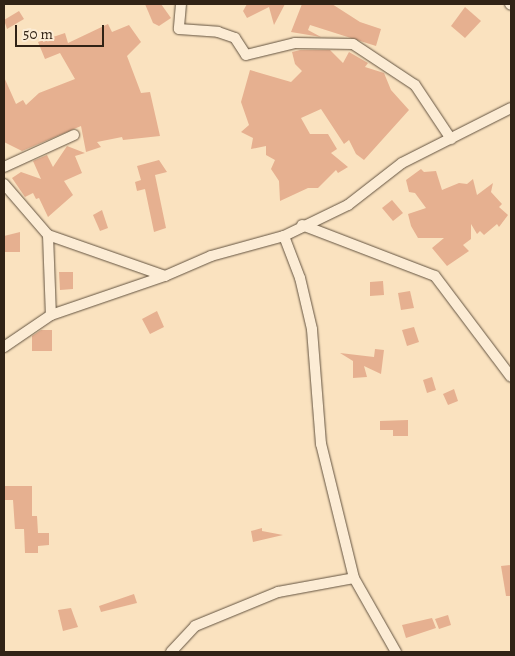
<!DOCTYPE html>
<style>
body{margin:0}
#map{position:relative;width:515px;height:656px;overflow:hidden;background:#fae2bf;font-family:Alegreya,serif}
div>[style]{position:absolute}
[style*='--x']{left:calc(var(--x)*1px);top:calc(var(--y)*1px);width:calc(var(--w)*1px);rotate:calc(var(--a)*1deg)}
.building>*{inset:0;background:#e6b090}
.roads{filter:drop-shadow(0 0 1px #635340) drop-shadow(0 0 1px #635340)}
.street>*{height:10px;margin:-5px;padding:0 5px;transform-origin:5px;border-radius:5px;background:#fcecd5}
span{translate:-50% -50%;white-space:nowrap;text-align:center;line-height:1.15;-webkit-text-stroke:5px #fcecd5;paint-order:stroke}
.frame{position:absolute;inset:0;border:5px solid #312316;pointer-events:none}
.scale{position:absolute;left:15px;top:25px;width:89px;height:22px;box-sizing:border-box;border:2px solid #312316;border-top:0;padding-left:6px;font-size:15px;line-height:18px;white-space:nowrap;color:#312316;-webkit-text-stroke:4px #fcecd5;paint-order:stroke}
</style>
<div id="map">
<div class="building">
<i style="clip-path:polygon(145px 4px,161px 4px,171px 18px,159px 26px,153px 23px)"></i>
<i style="clip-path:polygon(247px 4px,285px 4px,274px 25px,269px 7px,247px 18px,243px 11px)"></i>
<i style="clip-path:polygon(302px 4px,332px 4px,360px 22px,381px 29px,376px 46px,310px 25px,308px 30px,321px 37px,291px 32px)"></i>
<i style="clip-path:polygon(465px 7px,481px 21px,465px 38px,451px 26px)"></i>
<i style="clip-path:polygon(19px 11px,24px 19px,7px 29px,4px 20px)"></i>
<i style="clip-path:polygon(108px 24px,112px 32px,129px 25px,141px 42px,127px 56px,141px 93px,150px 92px,160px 136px,123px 140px,122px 137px,97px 142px,101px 147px,86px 152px,81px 126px,22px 151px,4px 142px,4px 77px,16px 104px,23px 100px,26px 105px,39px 93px,75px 79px,60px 53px,45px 59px,38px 42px,65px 33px,68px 43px)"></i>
<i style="clip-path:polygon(300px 50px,330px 50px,343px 63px,349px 52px,368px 63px,365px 67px,384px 73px,391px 90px,409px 110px,364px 160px,356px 154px,349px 140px,344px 144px,321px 109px,301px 118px,310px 134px,328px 134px,337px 149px,331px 153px,348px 167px,338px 173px,336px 170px,318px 188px,308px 188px,280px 201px,279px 181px,271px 169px,275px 160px,266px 155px,266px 146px,251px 149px,253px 138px,241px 132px,249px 125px,241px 102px,250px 70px,291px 82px,302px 71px,295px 64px,292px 52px)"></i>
<i style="clip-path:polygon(67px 146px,85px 153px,75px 156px,82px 173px,64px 181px,73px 195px,48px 217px,39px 198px,36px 199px,33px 193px,25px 197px,12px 178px,21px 172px,41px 179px,33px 161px,47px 155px,53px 167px)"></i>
<i style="clip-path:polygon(159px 160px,167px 172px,155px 175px,166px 228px,154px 232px,145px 189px,137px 191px,135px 182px,141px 180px,137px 166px)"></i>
<i style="clip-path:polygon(421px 169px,424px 172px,436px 171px,442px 190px,459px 183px,467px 184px,473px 179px,477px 195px,493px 183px,491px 192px,502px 204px,499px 207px,508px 215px,499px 227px,497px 224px,484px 235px,480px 231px,477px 234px,471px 224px,471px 239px,463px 245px,469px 251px,447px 266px,432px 248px,444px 238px,418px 238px,411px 226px,408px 214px,426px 208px,415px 193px,409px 192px,406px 180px)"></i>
<i style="clip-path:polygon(392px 200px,403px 213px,393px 221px,382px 208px)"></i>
<i style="clip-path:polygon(102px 210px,108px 228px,100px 231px,93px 215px)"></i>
<i style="clip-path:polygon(20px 232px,20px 252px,4px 252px,4px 236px)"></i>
<i style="clip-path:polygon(59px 272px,73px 272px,73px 289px,60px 290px)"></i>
<i style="clip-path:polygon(383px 281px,384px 295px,370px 296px,370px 282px)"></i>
<i style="clip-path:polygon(410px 291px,414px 308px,401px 310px,398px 293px)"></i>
<i style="clip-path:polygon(157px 311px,164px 327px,150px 334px,142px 319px)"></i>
<i style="clip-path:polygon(414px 327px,419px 342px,407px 346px,402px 330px)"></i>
<i style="clip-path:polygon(41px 330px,52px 330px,52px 351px,32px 351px,32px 336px)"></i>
<i style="clip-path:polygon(375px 349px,384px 350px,381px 374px,364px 366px,367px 377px,353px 378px,353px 361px,340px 353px,374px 357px)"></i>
<i style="clip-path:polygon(432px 377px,436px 390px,427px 393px,423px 380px)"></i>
<i style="clip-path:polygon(454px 389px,458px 401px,448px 405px,443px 394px)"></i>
<i style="clip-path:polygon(408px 420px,408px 436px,393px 436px,393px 430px,380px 430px,380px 421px)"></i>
<i style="clip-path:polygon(4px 486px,32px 486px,32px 516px,37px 516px,38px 533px,49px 533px,49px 545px,38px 546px,38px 553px,25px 553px,24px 529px,15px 529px,13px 500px,4px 500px)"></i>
<i style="clip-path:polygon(262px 528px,262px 531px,283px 535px,253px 542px,251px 531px)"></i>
<i style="clip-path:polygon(511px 565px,511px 596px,506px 596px,501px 566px)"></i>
<i style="clip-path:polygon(134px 594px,137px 603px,101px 612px,99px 606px)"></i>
<i style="clip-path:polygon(71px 608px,78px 627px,63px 631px,58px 610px)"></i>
<i style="clip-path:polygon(448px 615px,451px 625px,439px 629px,435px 619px)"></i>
<i style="clip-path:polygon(432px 618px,436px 628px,406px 638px,402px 625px)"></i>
</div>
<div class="roads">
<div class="street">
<i style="--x:181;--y:4;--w:25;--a:95"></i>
<i style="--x:179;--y:29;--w:39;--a:4"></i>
<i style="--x:218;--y:32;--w:18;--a:19"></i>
<i style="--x:235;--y:38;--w:20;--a:57"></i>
<i style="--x:246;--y:55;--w:50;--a:-13.8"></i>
<i style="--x:295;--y:43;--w:58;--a:1"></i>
<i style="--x:353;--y:44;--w:74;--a:33.5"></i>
<i style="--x:415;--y:85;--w:65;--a:56.3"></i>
<i style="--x:510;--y:4;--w:1;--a:45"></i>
<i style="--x:4;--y:167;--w:77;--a:-24.6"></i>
<i style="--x:4;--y:184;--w:67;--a:49.2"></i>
<i style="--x:48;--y:235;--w:80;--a:87.9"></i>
<i style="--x:302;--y:225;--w:142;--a:21"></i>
<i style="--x:435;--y:276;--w:126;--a:53"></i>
<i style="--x:48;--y:235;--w:124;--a:19.3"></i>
<i style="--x:4;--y:347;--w:57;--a:-34.2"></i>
<i style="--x:51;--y:315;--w:120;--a:-18.9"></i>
<i style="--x:165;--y:276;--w:50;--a:-23.5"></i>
<i style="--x:211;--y:256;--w:76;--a:-15.3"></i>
<i style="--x:284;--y:236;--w:71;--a:-25.8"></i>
<i style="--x:348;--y:205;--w:68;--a:-37.9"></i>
<i style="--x:402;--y:163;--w:122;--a:-26.8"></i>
<i style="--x:354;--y:578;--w:85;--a:60.4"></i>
<i style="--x:171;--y:652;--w:35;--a:-47"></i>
<i style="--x:195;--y:626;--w:90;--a:-22.3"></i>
<i style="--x:278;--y:592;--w:77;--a:-10.4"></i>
<i style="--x:354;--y:578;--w:138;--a:-103.8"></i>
<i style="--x:321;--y:444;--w:115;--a:-94.5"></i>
<i style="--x:312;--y:329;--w:52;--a:-103.2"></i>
<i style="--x:300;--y:278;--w:45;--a:-110.9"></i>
</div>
</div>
<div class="frame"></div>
<div class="scale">50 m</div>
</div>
